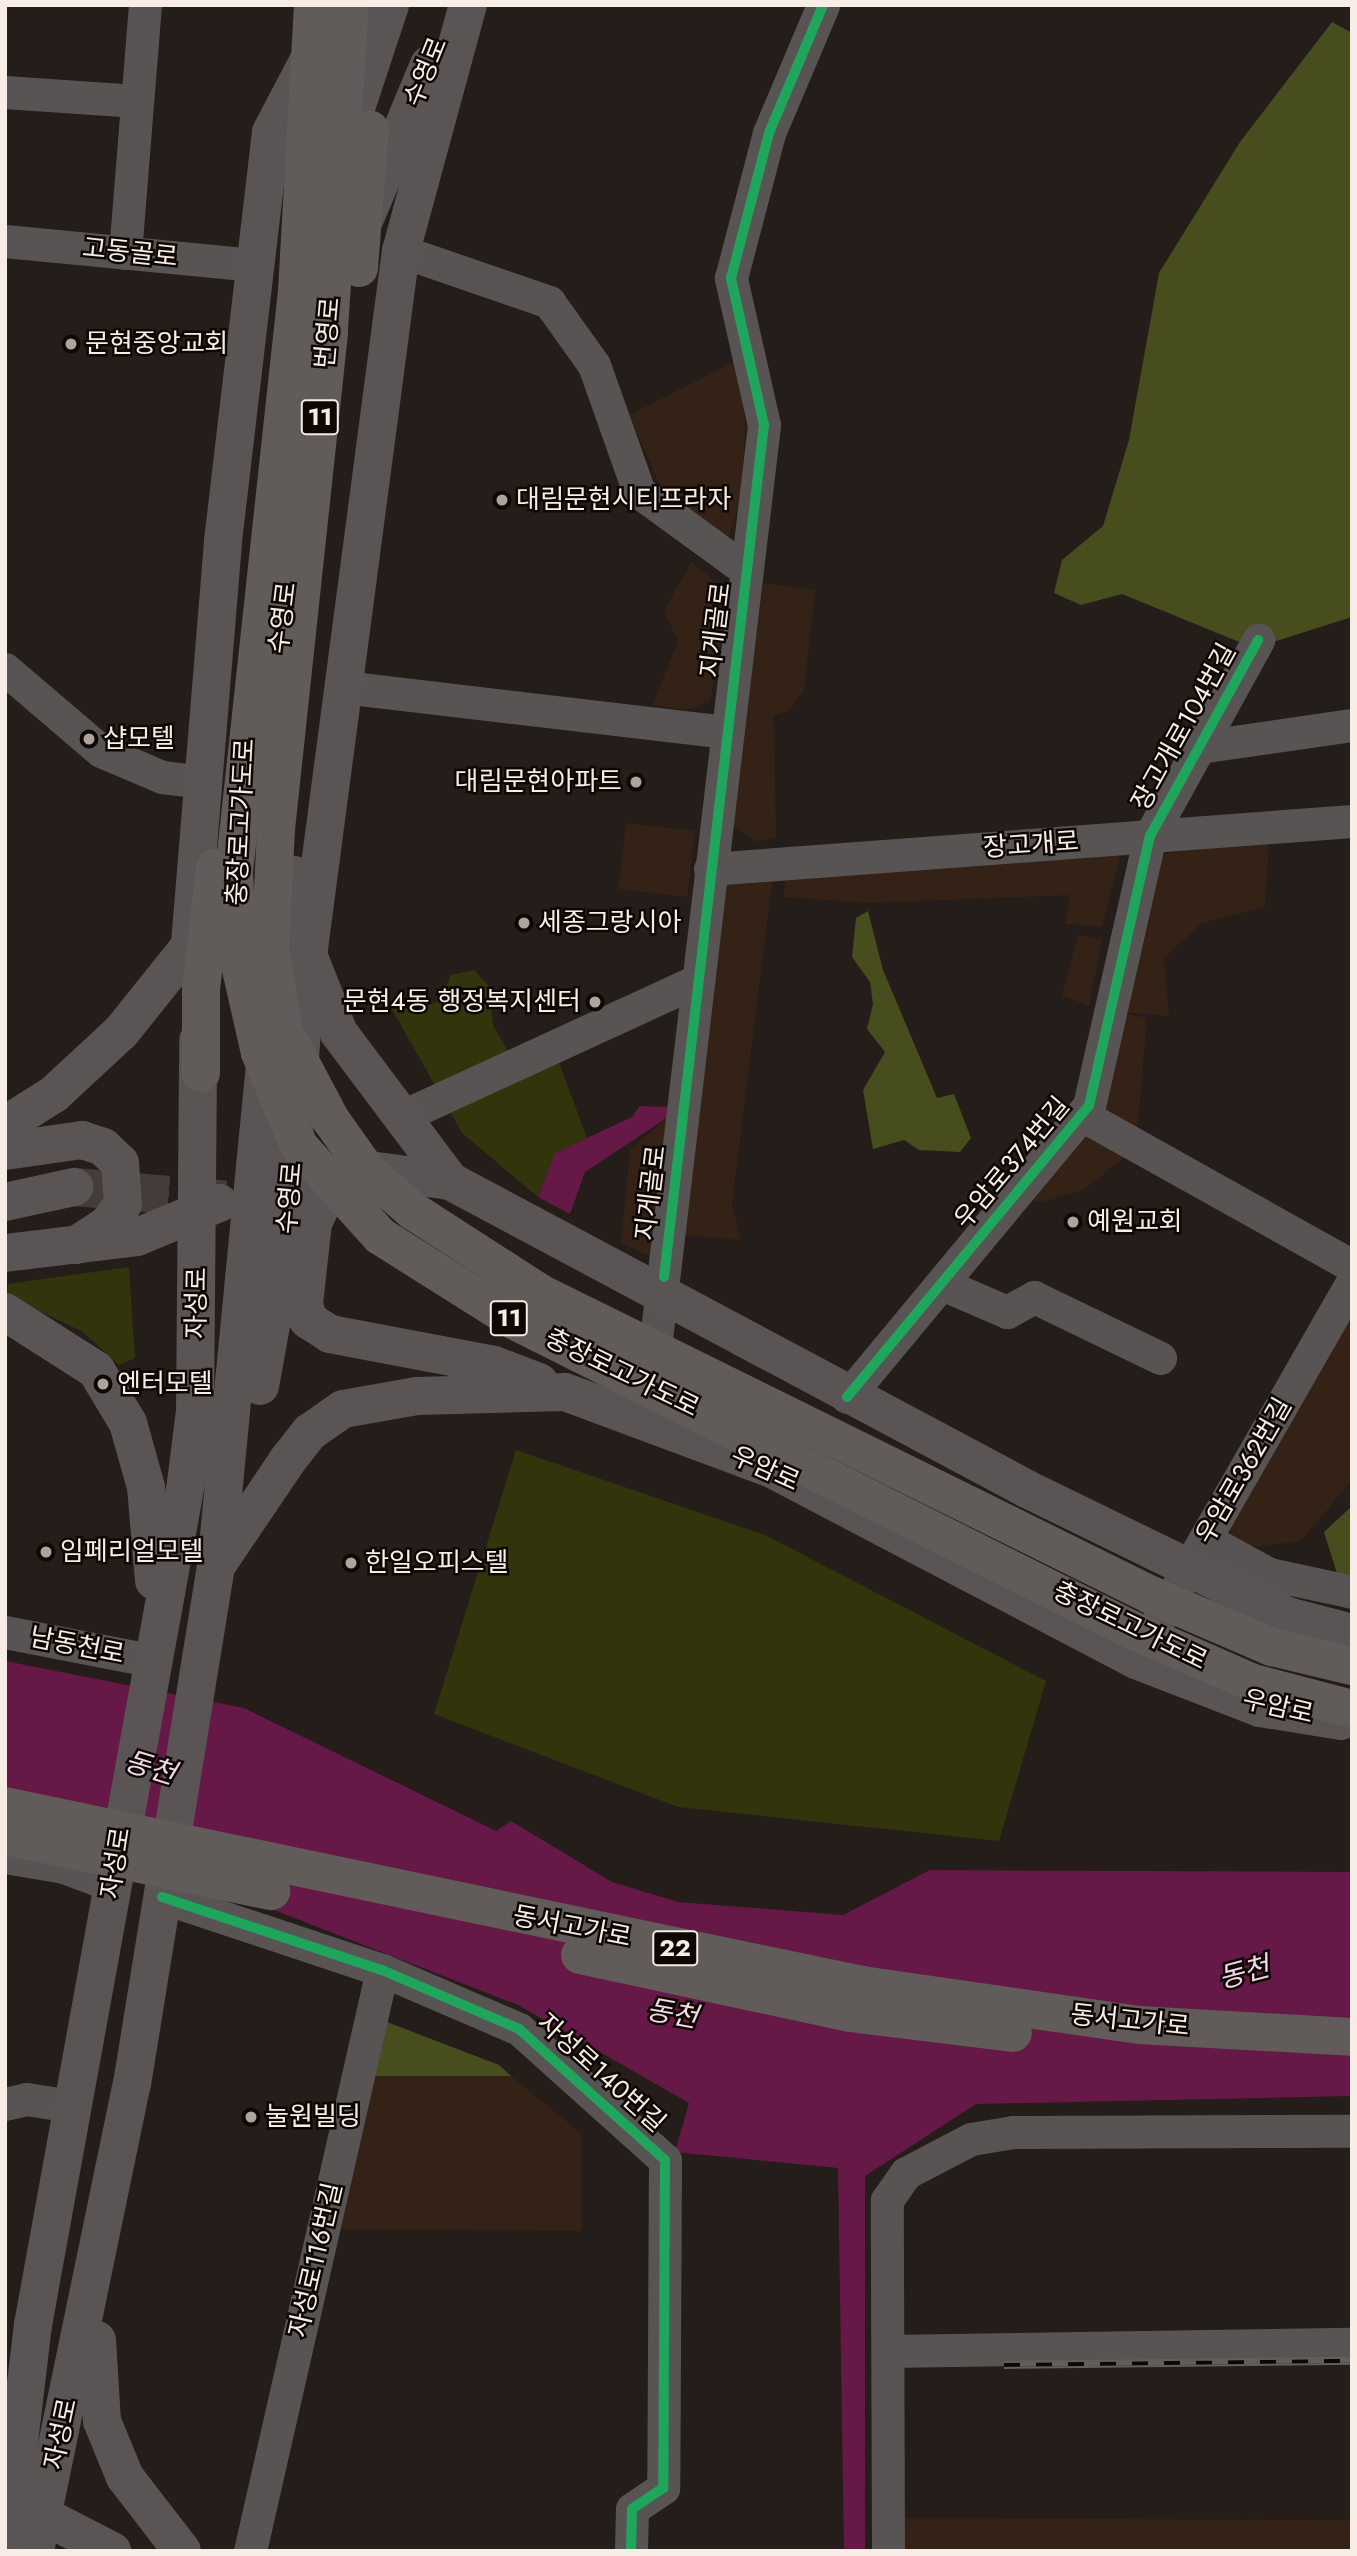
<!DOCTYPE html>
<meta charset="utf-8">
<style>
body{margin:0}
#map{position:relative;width:1357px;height:2556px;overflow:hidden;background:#251d19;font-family:Jost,"Noto Sans KR",sans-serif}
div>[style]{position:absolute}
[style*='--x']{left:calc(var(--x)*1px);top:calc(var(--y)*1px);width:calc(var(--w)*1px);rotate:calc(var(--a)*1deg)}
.built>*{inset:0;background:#352217}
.green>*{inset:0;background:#32350c}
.forest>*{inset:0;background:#484d1d}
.water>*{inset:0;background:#661847}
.major-tunnel>*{height:38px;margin-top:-19px;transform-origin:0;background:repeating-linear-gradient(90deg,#443c38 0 38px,transparent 0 57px)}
.minor>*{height:33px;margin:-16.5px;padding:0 16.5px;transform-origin:16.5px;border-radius:16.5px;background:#595454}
.major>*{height:38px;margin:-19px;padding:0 19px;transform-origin:19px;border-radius:19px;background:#5b5454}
.highway>*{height:38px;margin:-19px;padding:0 19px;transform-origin:19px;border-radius:19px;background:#615b5a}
.rail>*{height:8px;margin-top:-4px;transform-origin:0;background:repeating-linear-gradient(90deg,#0e0805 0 16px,#625e5c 0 32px);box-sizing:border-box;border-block:2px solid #625e5c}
.cycleway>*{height:10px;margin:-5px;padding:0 5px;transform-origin:5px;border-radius:5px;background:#20a55d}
.dots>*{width:19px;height:19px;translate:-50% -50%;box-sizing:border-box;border:4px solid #0e0805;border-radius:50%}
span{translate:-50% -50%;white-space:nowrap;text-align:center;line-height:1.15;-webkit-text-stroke:5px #0e0805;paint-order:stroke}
.shield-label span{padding:2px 5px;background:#0e0805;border:2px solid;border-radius:5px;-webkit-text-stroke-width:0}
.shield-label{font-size:24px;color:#f7ece6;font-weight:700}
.street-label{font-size:26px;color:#f7ece6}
.poi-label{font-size:26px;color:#f7ece6}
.left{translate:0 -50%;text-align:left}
.right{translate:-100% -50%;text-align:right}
.water-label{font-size:28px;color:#f1d8e4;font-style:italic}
.frame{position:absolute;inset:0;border:7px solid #f7ece6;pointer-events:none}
</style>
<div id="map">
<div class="built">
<i style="clip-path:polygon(737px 360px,745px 424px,742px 494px,727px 543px,664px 494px,629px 415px)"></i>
<i style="clip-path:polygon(691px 562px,730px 594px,710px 701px,686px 710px,653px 705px,678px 641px,664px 611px)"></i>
<i style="clip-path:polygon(763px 583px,815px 590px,804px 691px,788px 711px,774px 716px,776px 837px,757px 842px,733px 825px)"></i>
<i style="clip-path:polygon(626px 823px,695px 831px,687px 897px,618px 889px)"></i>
<i style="clip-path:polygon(1269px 842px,1265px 907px,1202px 923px,1164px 958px,1169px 1016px,1123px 1012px,1158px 854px)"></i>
<i style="clip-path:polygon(1122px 850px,1102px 926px,1065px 924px,1070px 895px,869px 903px,784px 897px,786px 870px)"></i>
<i style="clip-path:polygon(773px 874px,732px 1204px,741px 1240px,683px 1235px,726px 883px)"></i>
<i style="clip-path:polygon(1078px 935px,1102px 940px,1089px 1006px,1062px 995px)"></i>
<i style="clip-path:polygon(1121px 1013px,1147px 1018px,1136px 1148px,1085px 1189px,1043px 1202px,1017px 1200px,1051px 1167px)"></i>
<i style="clip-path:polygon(668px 1117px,651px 1257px,621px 1243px,630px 1150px)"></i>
<i style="clip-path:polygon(1352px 1307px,1352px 1480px,1301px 1541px,1242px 1548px,1230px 1540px,1233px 1518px)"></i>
<i style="clip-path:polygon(368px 2076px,511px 2076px,582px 2134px,582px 2231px,324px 2229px)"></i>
<i style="clip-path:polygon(903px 2518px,1352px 2520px,1352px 2551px,903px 2551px)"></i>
</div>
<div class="green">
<i style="clip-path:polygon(474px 970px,488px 985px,493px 1025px,513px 1061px,558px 1060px,587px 1138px,555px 1153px,538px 1197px,462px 1133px,389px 1004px,415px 1009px,439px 1001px,451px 975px)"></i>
<i style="clip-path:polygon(129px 1267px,135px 1358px,119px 1365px,83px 1332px,7px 1295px,8px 1284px)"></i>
<i style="clip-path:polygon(516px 1450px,765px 1535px,1046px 1681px,999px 1841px,678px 1807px,434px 1714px)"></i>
</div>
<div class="forest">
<i style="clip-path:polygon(1332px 22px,1352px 33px,1352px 617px,1254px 648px,1122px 594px,1081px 605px,1054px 593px,1062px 560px,1103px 526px,1129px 440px,1159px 273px,1240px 142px)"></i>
<i style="clip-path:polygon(868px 911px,883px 970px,937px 1098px,954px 1094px,971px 1138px,960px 1152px,919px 1150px,904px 1140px,873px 1149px,863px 1090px,885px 1052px,867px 1029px,873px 1004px,870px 982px,852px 957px,856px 918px)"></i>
<i style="clip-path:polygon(1352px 1506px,1352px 1583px,1340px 1583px,1324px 1532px)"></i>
<i style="clip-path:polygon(387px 2022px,499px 2065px,511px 2076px,368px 2076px)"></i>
</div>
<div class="water">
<i style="clip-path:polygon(640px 1106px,668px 1107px,668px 1117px,585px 1172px,570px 1214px,538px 1197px,555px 1153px,632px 1117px)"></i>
<i style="clip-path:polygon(5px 1661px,244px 1708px,496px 1831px,511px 1821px,612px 1882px,678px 1902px,843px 1915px,930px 1870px,1352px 1872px,1352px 2096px,976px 2104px,865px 2176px,865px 2551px,844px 2551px,838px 2168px,675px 2152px,689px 2103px,518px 2005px,192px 1878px,5px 1830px)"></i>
</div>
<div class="major-tunnel">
<i style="--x:74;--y:1187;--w:156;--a:4.8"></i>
</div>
<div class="minor">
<i style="--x:5;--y:92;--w:132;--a:3.9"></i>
<i style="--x:5;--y:241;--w:251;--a:5.5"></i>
<i style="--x:401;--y:251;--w:157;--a:19"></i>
<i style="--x:549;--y:302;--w:77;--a:54.5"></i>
<i style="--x:594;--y:365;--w:135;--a:70.5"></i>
<i style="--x:639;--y:492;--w:132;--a:36.1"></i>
<i style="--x:125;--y:253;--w:249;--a:-85.4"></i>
<i style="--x:5;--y:669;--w:126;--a:40.5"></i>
<i style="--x:101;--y:751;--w:66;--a:23.1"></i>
<i style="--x:162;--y:777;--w:41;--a:7"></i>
<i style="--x:343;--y:687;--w:387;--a:6.7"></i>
<i style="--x:1199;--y:747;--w:155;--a:-8.2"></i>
<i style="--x:710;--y:869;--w:644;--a:-4.28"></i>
<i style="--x:405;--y:1115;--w:323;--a:-24.7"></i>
<i style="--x:1082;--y:1115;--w:309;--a:29.2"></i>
<i style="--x:942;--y:1284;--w:71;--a:23.3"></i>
<i style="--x:1007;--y:1312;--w:31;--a:-29"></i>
<i style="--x:1034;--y:1297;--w:140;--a:25.8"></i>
<i style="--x:652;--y:1373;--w:955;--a:-83.26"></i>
<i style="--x:764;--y:425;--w:151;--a:-102.7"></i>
<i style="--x:731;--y:278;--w:150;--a:-75.3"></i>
<i style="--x:769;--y:133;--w:139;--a:-67.1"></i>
<i style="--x:847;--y:1397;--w:378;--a:-50.3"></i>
<i style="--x:1089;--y:1106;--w:277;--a:-77.3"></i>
<i style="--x:1150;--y:836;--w:224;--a:-61.1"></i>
<i style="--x:1205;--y:1539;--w:73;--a:28.7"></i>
<i style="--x:1269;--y:1574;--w:85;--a:12.2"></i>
<i style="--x:1155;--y:1626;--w:396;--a:-60.2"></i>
<i style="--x:5;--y:1632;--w:147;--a:11"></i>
<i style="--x:5;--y:1857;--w:60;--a:9.6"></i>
<i style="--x:64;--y:1867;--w:51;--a:20.6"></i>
<i style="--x:162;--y:1897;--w:232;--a:18.4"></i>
<i style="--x:382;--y:1970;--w:149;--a:23.3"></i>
<i style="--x:519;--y:2029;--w:196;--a:41.9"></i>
<i style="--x:665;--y:2160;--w:328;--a:90.3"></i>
<i style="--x:663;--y:2488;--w:37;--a:146"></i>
<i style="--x:632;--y:2509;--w:42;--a:91.4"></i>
<i style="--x:5;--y:2104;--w:22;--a:-13"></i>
<i style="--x:26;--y:2099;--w:47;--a:8.7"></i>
<i style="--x:888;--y:2351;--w:464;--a:-0.9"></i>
<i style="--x:250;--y:2551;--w:596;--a:-77.2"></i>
<i style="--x:888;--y:2551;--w:351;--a:-90.2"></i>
<i style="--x:887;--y:2200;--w:33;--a:-55"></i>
<i style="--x:906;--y:2173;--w:73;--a:-27.6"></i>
<i style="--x:971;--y:2139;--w:43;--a:-9.5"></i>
<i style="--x:1013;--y:2132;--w:339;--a:-0.2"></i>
</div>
<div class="major">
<i style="--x:350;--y:126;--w:127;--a:-71.7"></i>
<i style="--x:366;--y:216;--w:164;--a:-67.4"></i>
<i style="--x:285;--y:935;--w:61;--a:-81.5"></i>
<i style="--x:189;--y:956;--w:416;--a:-85.3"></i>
<i style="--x:223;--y:541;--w:412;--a:-83.3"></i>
<i style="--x:271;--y:132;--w:88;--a:-62.3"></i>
<i style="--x:311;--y:962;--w:76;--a:68.5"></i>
<i style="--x:339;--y:1033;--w:185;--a:53.1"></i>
<i style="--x:450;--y:1181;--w:654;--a:28.09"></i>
<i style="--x:1027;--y:1489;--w:289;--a:26"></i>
<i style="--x:1287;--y:1616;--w:67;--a:14.7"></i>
<i style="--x:5;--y:1125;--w:58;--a:-32.3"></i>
<i style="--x:54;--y:1094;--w:91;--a:-42.8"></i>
<i style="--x:121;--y:1032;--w:129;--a:-51.3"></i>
<i style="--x:5;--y:1151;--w:78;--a:-8.1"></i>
<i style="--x:82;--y:1140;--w:22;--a:18"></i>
<i style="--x:103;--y:1147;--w:23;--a:43"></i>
<i style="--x:120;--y:1163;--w:41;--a:85.8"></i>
<i style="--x:123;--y:1204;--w:26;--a:127"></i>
<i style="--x:107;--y:1225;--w:37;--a:147"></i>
<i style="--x:347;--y:1167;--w:104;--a:7.7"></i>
<i style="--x:353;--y:1168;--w:23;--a:149"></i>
<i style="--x:333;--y:1180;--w:47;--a:114.9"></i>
<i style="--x:313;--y:1223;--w:81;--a:96.4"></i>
<i style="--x:304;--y:1303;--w:17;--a:77"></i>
<i style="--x:308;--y:1320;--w:26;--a:32"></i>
<i style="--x:330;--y:1334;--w:167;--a:10.7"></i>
<i style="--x:494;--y:1365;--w:48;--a:20.7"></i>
<i style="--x:5;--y:1202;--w:71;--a:-12.3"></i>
<i style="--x:5;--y:1253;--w:133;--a:-6.9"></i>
<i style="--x:137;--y:1237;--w:89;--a:-22.5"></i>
<i style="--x:5;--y:1312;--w:108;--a:32.5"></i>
<i style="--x:96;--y:1370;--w:62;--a:58.9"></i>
<i style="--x:128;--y:1423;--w:66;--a:74.3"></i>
<i style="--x:146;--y:1487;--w:94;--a:85.1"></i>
<i style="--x:260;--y:1386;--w:140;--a:-79.7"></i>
<i style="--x:285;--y:1248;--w:293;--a:-85.5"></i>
<i style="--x:308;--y:956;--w:711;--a:-82.49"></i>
<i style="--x:401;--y:251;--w:255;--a:-74.8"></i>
<i style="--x:219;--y:1562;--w:122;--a:-56"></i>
<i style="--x:287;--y:1461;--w:37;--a:-52"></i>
<i style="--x:310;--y:1432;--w:40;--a:-34.9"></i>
<i style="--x:343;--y:1409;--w:75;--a:-10"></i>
<i style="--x:417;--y:1396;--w:148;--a:-1.5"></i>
<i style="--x:565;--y:1392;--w:221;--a:20.4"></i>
<i style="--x:772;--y:1469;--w:411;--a:27.7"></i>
<i style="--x:1136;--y:1660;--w:133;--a:21.2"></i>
<i style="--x:1260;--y:1708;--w:82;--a:9.1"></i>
<i style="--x:97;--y:2340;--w:81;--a:86.5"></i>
<i style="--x:102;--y:2421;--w:61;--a:67.7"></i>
<i style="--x:125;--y:2477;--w:93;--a:52.4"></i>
<i style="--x:18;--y:2513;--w:24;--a:5"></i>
<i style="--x:42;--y:2515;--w:79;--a:27.2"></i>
<i style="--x:6;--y:2551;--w:228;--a:-83.2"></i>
<i style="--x:33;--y:2325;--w:856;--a:-79.7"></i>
<i style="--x:186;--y:1483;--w:73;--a:-82.9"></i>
<i style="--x:195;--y:1411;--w:371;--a:-89.5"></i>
<i style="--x:35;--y:2551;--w:477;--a:-78.3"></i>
<i style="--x:132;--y:2084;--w:525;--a:-80.79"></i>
<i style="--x:216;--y:1566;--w:514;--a:-84.42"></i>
</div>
<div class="highway">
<i style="--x:313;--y:5;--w:286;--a:93.2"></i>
<i style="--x:297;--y:291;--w:584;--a:96.19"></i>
<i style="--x:234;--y:872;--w:84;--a:87.3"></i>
<i style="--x:238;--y:956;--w:99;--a:77.2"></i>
<i style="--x:260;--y:1053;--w:101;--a:67.2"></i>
<i style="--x:299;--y:1146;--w:121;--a:48"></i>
<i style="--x:380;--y:1236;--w:160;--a:32.2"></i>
<i style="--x:515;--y:1321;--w:688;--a:26.6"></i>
<i style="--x:1130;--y:1629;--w:134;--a:23.7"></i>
<i style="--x:1253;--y:1683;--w:102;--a:14.7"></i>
<i style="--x:350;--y:5;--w:329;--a:93.7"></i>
<i style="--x:329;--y:333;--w:498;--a:96.1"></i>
<i style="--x:276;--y:828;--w:122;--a:92.8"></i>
<i style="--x:270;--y:950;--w:82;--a:80.2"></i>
<i style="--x:284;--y:1031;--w:101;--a:62.2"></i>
<i style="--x:331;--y:1120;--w:64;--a:54.6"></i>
<i style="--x:368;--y:1172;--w:60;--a:40.9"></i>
<i style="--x:413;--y:1211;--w:151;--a:32.8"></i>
<i style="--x:540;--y:1293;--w:682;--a:26.3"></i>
<i style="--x:1151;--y:1595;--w:132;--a:23.3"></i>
<i style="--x:1272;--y:1647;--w:82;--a:13.4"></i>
<i style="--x:359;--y:268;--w:139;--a:-85.5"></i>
<i style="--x:201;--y:1073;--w:84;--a:-90"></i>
<i style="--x:201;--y:989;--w:122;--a:-83.4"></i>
<i style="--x:5;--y:1806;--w:875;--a:11.8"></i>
<i style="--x:862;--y:1985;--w:280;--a:8.2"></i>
<i style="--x:1139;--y:2025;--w:213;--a:3.2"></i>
<i style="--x:5;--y:1836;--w:272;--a:11.7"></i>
<i style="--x:580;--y:1955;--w:276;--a:12.1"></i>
<i style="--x:850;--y:2013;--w:164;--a:7"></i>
</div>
<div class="rail">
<i style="--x:1004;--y:2365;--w:348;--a:-0.7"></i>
</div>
<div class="cycleway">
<i style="--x:664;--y:1277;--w:858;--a:-83.31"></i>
<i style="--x:764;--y:425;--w:151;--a:-102.7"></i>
<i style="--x:731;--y:278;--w:150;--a:-75.3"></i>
<i style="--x:769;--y:133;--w:139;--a:-67.1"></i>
<i style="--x:847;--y:1397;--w:378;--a:-50.3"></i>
<i style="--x:1089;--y:1106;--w:277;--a:-77.3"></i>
<i style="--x:1150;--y:836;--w:224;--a:-61.1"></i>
<i style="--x:162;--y:1897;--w:232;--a:18.4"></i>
<i style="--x:382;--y:1970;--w:149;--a:23.3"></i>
<i style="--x:519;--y:2029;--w:196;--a:41.9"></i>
<i style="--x:665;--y:2160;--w:328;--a:90.3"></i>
<i style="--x:663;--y:2488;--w:37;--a:146"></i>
<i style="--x:632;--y:2509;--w:42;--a:91.4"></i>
</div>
<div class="dots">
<i style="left:71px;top:344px;background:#aea49e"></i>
<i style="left:502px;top:500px;background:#aea49e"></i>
<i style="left:89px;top:739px;background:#aea49e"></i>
<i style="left:636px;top:782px;background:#aea49e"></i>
<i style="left:524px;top:923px;background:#aea49e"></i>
<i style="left:595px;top:1002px;background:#aea49e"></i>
<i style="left:1073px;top:1222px;background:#aea49e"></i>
<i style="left:103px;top:1384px;background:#aea49e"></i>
<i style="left:46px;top:1552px;background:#aea49e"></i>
<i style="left:351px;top:1563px;background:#aea49e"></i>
<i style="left:251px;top:2117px;background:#aea49e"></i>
</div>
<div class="shield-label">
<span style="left:320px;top:417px">11</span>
<span style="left:509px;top:1318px">11</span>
<span style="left:675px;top:1948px">22</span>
</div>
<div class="street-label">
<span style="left:426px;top:72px;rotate:-68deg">수영로</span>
<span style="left:130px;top:253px;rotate:6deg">고동골로</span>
<span style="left:328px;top:333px;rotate:-85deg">번영로</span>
<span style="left:283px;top:618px;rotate:-83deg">수영로</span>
<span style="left:716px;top:630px;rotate:-83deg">지게골로</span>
<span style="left:1184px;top:727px;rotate:-61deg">장고개로104번길</span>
<span style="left:241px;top:822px;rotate:-87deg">충장로고가도로</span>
<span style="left:1031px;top:845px;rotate:-4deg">장고개로</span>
<span style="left:1012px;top:1163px;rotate:-50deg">우암로374번길</span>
<span style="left:651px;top:1193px;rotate:-83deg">지게골로</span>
<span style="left:290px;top:1198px;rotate:-85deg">수영로</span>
<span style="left:197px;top:1303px;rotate:-89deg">자성로</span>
<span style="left:622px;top:1373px;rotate:26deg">충장로고가도로</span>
<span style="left:765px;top:1469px;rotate:24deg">우암로</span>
<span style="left:1244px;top:1471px;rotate:-60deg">우암로362번길</span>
<span style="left:1130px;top:1626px;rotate:26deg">충장로고가도로</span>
<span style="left:77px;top:1646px;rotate:11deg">남동천로</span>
<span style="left:1278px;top:1707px;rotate:13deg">우암로</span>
<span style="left:116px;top:1863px;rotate:-81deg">자성로</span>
<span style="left:572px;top:1927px;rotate:11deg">동서고가로</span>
<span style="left:1130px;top:2021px;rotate:6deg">동서고가로</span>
<span style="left:601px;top:2073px;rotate:42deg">자성로140번길</span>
<span style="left:316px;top:2260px;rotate:-77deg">자성로116번길</span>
<span style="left:61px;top:2434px;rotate:-78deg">자성로</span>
</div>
<div class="poi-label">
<span class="left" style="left:85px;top:344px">문현중앙교회</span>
<span class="left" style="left:516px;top:500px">대림문현시티프라자</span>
<span class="left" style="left:103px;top:739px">샵모텔</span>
<span class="right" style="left:622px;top:782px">대림문현아파트</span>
<span class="left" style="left:538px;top:923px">세종그랑시아</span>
<span class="right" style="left:581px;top:1002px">문현4동 행정복지센터</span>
<span class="left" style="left:1087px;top:1222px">예원교회</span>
<span class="left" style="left:117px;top:1384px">엔터모텔</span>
<span class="left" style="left:60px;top:1552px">임페리얼모텔</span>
<span class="left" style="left:365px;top:1563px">한일오피스텔</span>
<span class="left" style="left:265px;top:2117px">눌원빌딩</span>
</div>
<div class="water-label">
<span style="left:150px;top:1768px;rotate:17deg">동천</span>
<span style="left:1244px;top:1973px;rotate:-15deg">동천</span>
<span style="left:672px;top:2014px;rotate:10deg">동천</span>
</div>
<div class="frame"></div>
</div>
